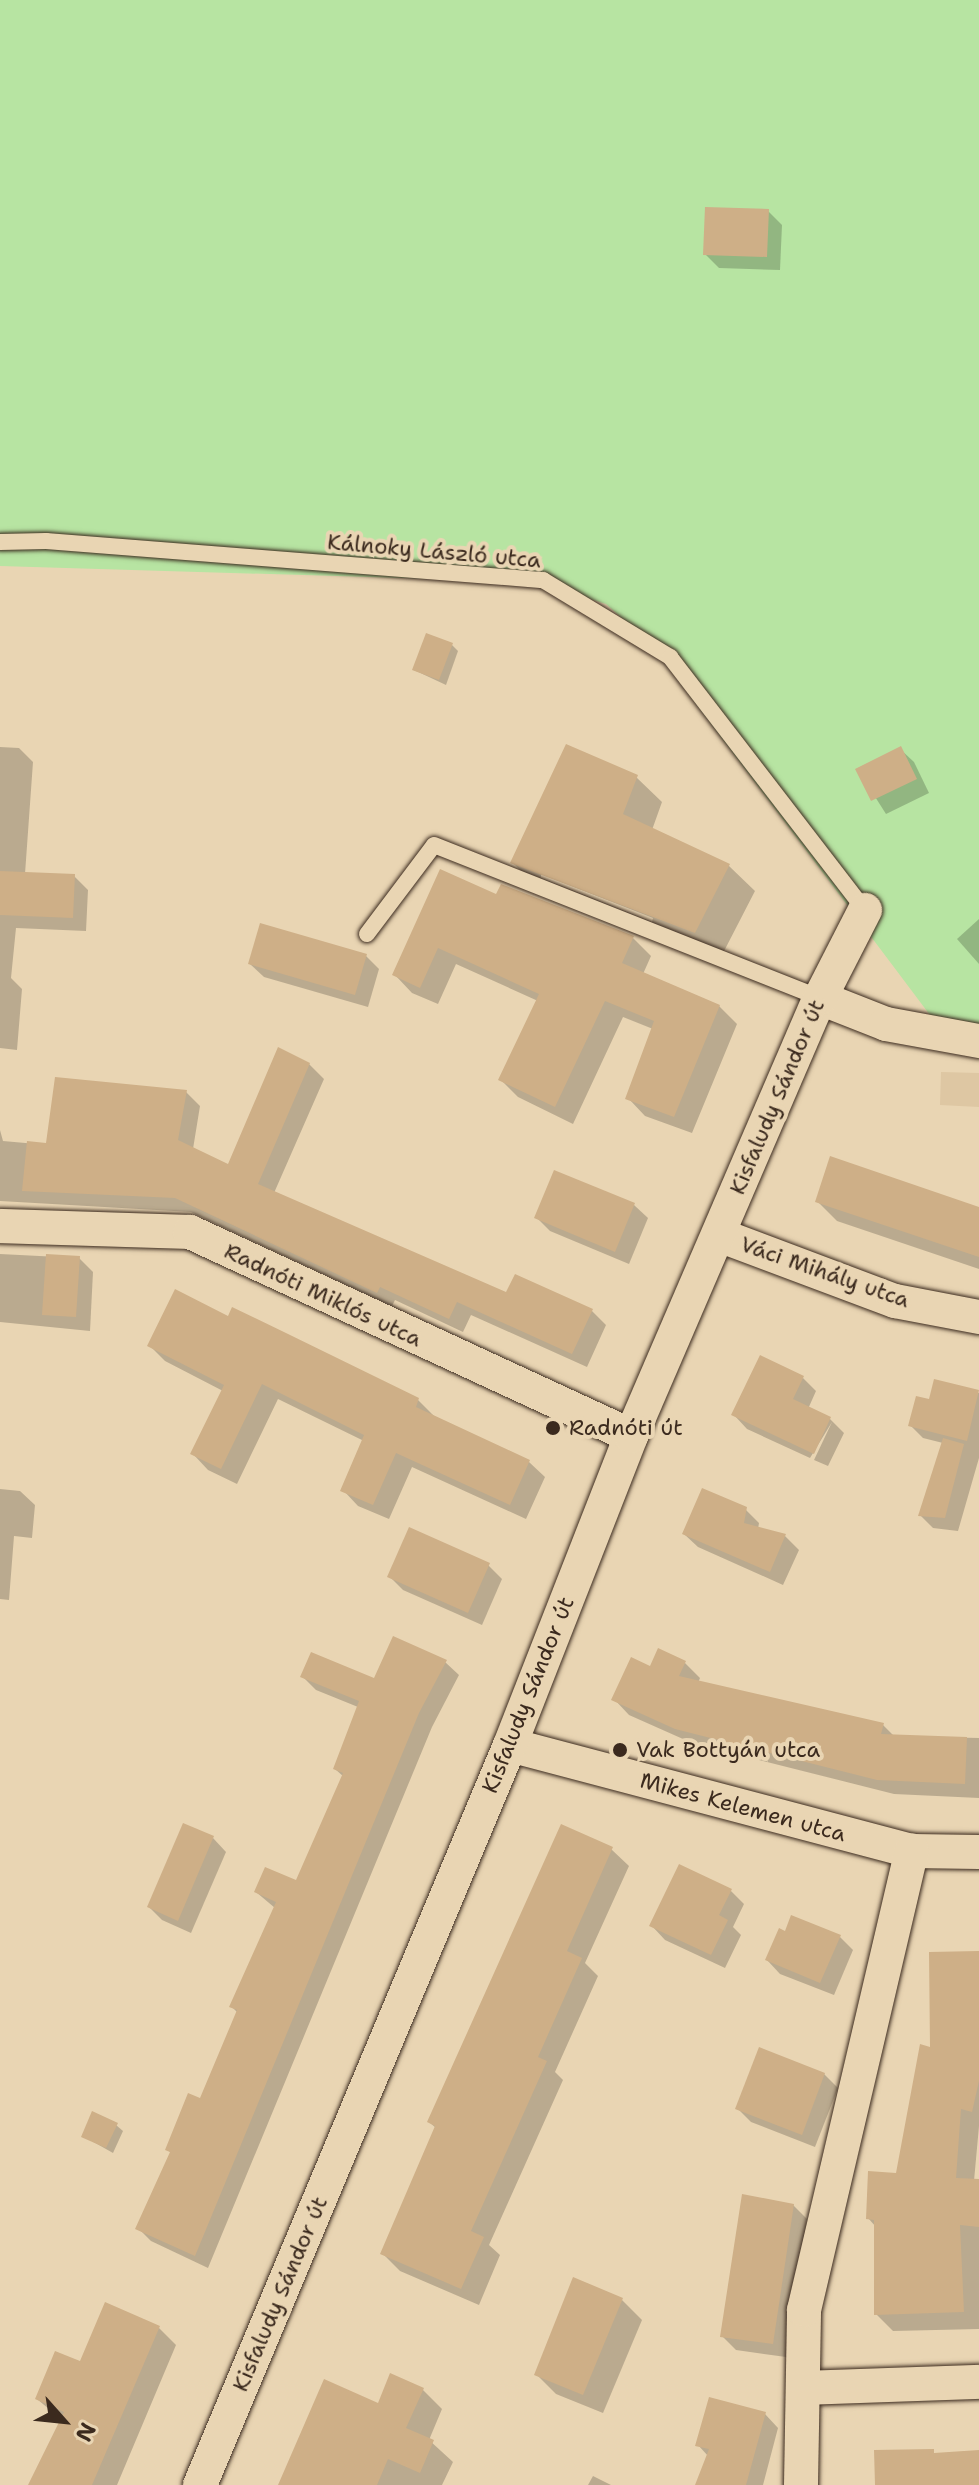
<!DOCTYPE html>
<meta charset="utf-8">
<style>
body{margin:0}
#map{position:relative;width:979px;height:2485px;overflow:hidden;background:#e9d5b3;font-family:"Shantell Sans",sans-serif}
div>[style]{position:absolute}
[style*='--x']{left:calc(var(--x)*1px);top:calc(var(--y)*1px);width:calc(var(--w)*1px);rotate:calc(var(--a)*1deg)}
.built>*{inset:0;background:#dec7a3}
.green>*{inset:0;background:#b7e4a2}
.shadow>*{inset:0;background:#0003}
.building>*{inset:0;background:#ceaf87}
.roads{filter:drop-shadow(0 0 2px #3b2a1e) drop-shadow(0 0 2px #3b2a1e)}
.service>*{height:16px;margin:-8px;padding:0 8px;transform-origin:8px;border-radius:8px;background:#e9d5b3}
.minor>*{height:34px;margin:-17px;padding:0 17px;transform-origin:17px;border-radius:17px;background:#e9d5b3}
.dots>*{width:22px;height:22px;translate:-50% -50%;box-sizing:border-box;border:4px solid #e9d5b3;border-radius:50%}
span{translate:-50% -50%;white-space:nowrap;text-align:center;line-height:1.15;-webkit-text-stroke:8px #e9d5b3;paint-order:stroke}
.street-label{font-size:22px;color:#3b2a1e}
.poi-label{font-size:22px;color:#3b2a1e}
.left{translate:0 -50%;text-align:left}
.north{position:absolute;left:24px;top:2381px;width:80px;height:80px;-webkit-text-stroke:6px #e9d5b3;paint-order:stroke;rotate:117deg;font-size:22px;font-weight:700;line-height:32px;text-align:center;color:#3b2a1e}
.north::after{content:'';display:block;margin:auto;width:28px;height:36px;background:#3b2a1e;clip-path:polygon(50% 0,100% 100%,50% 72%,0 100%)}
</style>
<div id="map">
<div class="built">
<i style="clip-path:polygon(941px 1072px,979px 1073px,979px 1107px,940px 1105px)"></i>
</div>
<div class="green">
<i style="clip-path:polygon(0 0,979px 0,979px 1038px,948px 1039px,650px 643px,606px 604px,535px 582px,0 566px)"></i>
</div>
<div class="shadow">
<i style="clip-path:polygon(768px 211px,782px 225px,780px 270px,719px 268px,705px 254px)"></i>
<i style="clip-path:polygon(452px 645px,458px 651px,446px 685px,414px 670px)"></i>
<i style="clip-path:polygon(0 747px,19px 748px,33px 762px,25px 874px,74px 876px,88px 890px,86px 931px,16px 928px,11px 978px,22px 989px,17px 1050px,0 1048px)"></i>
<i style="clip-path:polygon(900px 749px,914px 762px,929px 793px,886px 814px,858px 770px)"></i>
<i style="clip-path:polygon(evenodd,636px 777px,662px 802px,652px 830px,729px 866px,755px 891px,721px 957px,538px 888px,513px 863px,636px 777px,541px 874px,653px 918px,652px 922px,541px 878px,541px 874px)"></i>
<i style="clip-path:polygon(502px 886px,633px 938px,651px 956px,643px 974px,719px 1006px,737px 1024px,692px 1133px,645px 1116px,628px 1098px,653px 1029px,623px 1017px,573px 1124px,518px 1097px,500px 1079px,538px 1001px,456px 964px,438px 1004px,412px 993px,395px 975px,497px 897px)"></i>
<i style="clip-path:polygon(979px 919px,979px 964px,957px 939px)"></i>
<i style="clip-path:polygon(366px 956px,379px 969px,368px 1007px,264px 977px,250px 964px)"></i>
<i style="clip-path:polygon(309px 1064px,324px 1079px,274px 1193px,507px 1295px,592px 1311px,606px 1325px,587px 1367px,471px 1315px,463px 1332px,395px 1300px,392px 1306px,191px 1212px,0 1201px,0 1130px,3px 1141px,48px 1145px,186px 1092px,200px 1106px,193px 1149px,229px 1166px)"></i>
<i style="clip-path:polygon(817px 1201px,979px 1209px,979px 1269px,837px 1221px)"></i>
<i style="clip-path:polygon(634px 1205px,648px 1218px,629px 1264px,550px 1231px,537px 1218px)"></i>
<i style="clip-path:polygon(0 1254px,79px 1258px,93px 1272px,90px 1331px,0 1322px)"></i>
<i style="clip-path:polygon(229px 1319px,418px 1400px,434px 1416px,529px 1462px,545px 1477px,526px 1519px,412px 1467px,389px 1519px,358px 1506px,343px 1490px,364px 1441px,278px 1399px,237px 1484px,208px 1470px,193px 1454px,223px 1391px,165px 1361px,149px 1345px)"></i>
<i style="clip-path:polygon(803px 1378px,816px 1391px,808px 1409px,830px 1419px,844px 1433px,828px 1466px,814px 1460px,832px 1422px,810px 1458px,747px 1429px,734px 1415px)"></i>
<i style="clip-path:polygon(936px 1381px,979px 1393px,979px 1458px,958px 1531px,933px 1528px,920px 1515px,943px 1443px,923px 1438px,910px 1425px,931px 1402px)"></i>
<i style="clip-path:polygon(0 1489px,20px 1491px,35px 1505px,32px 1538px,14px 1536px,9px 1600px,0 1599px)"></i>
<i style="clip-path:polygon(745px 1509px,759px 1523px,758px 1529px,785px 1536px,799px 1550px,783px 1585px,698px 1547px,684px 1534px)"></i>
<i style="clip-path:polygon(488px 1565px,502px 1579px,482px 1625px,403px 1590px,389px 1576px)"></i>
<i style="clip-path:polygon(445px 1662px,459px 1675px,432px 1727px,208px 2268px,151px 2241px,138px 2228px,172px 2154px,167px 2149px,201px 2100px,238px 2013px,232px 2007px,275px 1908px,256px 1892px,297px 1882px,344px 1777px,335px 1769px,358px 1707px,316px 1690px,303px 1677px,375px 1681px)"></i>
<i style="clip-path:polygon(685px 1663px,700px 1678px,698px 1683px,883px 1725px,894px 1736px,979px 1738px,979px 1798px,894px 1794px,692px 1743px,629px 1715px,614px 1699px,651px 1669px)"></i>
<i style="clip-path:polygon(213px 1838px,226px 1852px,191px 1933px,162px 1920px,149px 1907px)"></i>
<i style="clip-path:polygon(611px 1849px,629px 1866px,585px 1963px,598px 1976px,555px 2072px,563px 2080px,489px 2245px,500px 2255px,479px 2305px,400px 2271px,383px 2254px,436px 2128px,429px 2122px)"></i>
<i style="clip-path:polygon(730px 1890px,744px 1904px,733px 1927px,741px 1935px,725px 1968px,665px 1940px,652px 1926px)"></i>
<i style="clip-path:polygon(839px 1936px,853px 1950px,834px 1995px,780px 1974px,767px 1960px)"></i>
<i style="clip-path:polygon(979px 1953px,979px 2126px,974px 2181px,979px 2181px,979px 2329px,893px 2331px,876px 2314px,876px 2227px,868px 2218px,898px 2175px,932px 2049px)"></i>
<i style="clip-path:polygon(824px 2074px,838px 2088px,815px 2147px,751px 2122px,737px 2108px)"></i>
<i style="clip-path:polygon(116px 2125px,123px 2131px,113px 2153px,83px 2136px)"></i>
<i style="clip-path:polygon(793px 2205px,807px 2219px,786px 2357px,736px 2350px,722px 2336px)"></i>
<i style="clip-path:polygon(622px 2300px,642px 2320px,603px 2413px,556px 2394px,536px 2374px)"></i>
<i style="clip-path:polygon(158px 2327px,176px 2345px,117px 2485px,30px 2485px,62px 2420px,37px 2399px,81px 2364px)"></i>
<i style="clip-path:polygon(422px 2389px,442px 2409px,429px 2440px,453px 2462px,442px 2485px,280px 2485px,379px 2405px)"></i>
<i style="clip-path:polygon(765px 2414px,778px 2428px,763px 2485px,697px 2485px,708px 2456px,698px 2445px)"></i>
<i style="clip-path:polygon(593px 2476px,611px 2485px,588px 2485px)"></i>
</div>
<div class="building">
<i style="clip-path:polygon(705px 207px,769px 209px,767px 257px,703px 255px)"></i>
<i style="clip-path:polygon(426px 633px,453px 643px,439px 680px,412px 670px)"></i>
<i style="clip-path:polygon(566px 744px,638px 775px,623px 814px,730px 864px,695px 933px,510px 863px)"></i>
<i style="clip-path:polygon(901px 746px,917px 779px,871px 801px,855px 769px)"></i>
<i style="clip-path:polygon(440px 869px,496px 894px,501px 884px,634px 936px,622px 963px,720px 1005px,674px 1117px,625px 1099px,654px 1021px,605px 1001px,555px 1107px,498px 1080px,539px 994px,438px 948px,420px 988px,392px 975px)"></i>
<i style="clip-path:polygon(0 871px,75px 874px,73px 918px,0 915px)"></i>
<i style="clip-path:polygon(260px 923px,367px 954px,355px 995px,248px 964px)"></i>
<i style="clip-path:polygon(278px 1047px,310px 1063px,258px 1184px,506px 1292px,515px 1274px,593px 1309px,572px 1354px,457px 1302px,449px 1319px,380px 1287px,377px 1293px,175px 1198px,22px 1191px,27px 1141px,46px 1143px,55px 1077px,187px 1090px,178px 1140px,228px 1164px)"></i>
<i style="clip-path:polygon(830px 1156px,979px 1207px,979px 1257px,815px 1202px)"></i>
<i style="clip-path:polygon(554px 1170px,635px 1203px,615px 1252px,534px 1218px)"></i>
<i style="clip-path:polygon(46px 1254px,80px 1256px,76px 1317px,42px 1315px)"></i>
<i style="clip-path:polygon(175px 1289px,228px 1316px,232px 1307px,286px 1333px,419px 1398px,416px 1407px,530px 1460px,510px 1505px,396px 1453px,373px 1505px,340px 1491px,364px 1435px,262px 1384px,221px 1469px,190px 1454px,224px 1385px,147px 1346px)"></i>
<i style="clip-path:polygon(760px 1355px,804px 1376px,793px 1399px,831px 1417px,814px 1454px,731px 1415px)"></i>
<i style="clip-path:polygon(934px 1379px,979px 1390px,967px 1441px,908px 1426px,916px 1396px,929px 1399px)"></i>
<i style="clip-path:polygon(943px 1438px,964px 1444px,945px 1518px,918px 1516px)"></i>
<i style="clip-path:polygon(702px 1488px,747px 1507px,744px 1523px,786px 1534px,770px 1572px,682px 1534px)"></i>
<i style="clip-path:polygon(409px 1527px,490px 1563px,468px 1613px,387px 1577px)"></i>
<i style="clip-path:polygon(393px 1636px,447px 1660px,419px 1713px,195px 2256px,135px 2229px,170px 2152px,165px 2150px,188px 2093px,200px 2098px,237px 2010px,229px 2007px,276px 1902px,254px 1892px,265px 1867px,296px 1880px,343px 1773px,333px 1769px,359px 1701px,300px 1677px,311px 1652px,374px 1678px)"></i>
<i style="clip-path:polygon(658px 1648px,686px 1661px,679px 1676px,884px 1723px,881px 1734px,967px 1737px,965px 1784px,877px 1780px,675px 1729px,611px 1700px,631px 1657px,650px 1666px)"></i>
<i style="clip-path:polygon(183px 1823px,214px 1836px,178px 1921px,147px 1907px)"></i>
<i style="clip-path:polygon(561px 1824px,613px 1847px,567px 1951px,582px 1958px,538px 2057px,547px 2061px,471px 2231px,484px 2237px,461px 2289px,380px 2254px,435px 2126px,427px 2122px)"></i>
<i style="clip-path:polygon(679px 1864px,732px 1889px,719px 1915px,728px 1920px,711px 1955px,649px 1926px)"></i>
<i style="clip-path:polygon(791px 1915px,841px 1935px,820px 1983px,765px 1960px,779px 1928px,785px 1931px)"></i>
<i style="clip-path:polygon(979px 1951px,979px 2081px,972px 2112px,961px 2109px,956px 2178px,979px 2179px,979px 2227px,960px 2225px,964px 2312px,874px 2315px,874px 2220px,866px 2219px,868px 2171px,896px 2173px,920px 2044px,930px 2047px,929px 1952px)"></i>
<i style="clip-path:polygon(759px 2047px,825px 2073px,802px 2135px,735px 2109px)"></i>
<i style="clip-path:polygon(92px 2111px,118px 2123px,106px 2148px,81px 2137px)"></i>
<i style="clip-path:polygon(742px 2194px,794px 2204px,773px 2344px,720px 2337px)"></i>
<i style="clip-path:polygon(573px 2277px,623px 2298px,583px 2395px,534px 2375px)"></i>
<i style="clip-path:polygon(105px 2302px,160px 2326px,92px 2485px,28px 2485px,64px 2412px,35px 2399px,55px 2351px,80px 2361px)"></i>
<i style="clip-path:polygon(390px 2373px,424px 2388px,406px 2428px,434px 2440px,420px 2473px,388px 2459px,377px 2485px,278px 2485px,324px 2379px,378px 2403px)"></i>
<i style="clip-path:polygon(709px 2397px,766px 2412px,746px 2485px,695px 2485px,709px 2449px,695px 2446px)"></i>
<i style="clip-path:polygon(934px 2449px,934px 2453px,979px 2450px,979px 2485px,875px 2485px,874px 2450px)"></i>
</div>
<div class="roads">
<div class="service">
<i style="--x:0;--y:542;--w:46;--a:-1.2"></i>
<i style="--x:46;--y:541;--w:499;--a:4.5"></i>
<i style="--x:543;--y:580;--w:149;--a:31.2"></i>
<i style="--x:670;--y:657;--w:319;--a:52.4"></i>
<i style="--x:367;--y:934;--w:111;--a:-53"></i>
<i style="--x:434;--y:845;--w:415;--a:21.6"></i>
</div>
<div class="minor">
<i style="--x:820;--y:998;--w:71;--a:21.5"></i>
<i style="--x:886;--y:1024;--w:95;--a:10.4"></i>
<i style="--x:0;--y:1226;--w:190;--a:1.8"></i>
<i style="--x:190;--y:1232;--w:486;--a:24.8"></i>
<i style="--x:719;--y:1235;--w:188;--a:20.6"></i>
<i style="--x:895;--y:1301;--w:86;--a:10.8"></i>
<i style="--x:510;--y:1745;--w:416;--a:14.8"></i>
<i style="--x:912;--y:1851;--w:67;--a:0.9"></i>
<i style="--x:805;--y:2388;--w:174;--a:-2"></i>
<i style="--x:200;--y:2485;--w:802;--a:-67.27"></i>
<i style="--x:510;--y:1745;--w:332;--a:-68.6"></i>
<i style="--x:631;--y:1436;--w:477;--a:-66.7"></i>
<i style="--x:820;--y:998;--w:99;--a:-62.9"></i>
<i style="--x:801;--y:2485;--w:175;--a:-89"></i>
<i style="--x:804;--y:2310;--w:472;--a:-76.8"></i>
</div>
</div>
<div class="dots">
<i style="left:553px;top:1428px;background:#3b2a1e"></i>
<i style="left:620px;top:1750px;background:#3b2a1e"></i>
</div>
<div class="street-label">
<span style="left:434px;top:551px;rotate:5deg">Kálnoky László utca</span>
<span style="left:777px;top:1097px;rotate:-67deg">Kisfaludy Sándor út</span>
<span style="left:825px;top:1272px;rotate:19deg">Váci Mihály utca</span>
<span style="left:323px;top:1295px;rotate:25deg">Radnóti Miklós utca</span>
<span style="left:528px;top:1695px;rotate:-68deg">Kisfaludy Sándor út</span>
<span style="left:743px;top:1807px;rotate:15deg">Mikes Kelemen utca</span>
<span style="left:280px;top:2294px;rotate:-67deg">Kisfaludy Sándor út</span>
</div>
<div class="poi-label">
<span class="left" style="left:569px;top:1428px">Radnóti út</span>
<span class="left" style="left:636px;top:1750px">Vak Bottyán utca</span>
</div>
<div class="north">N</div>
</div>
